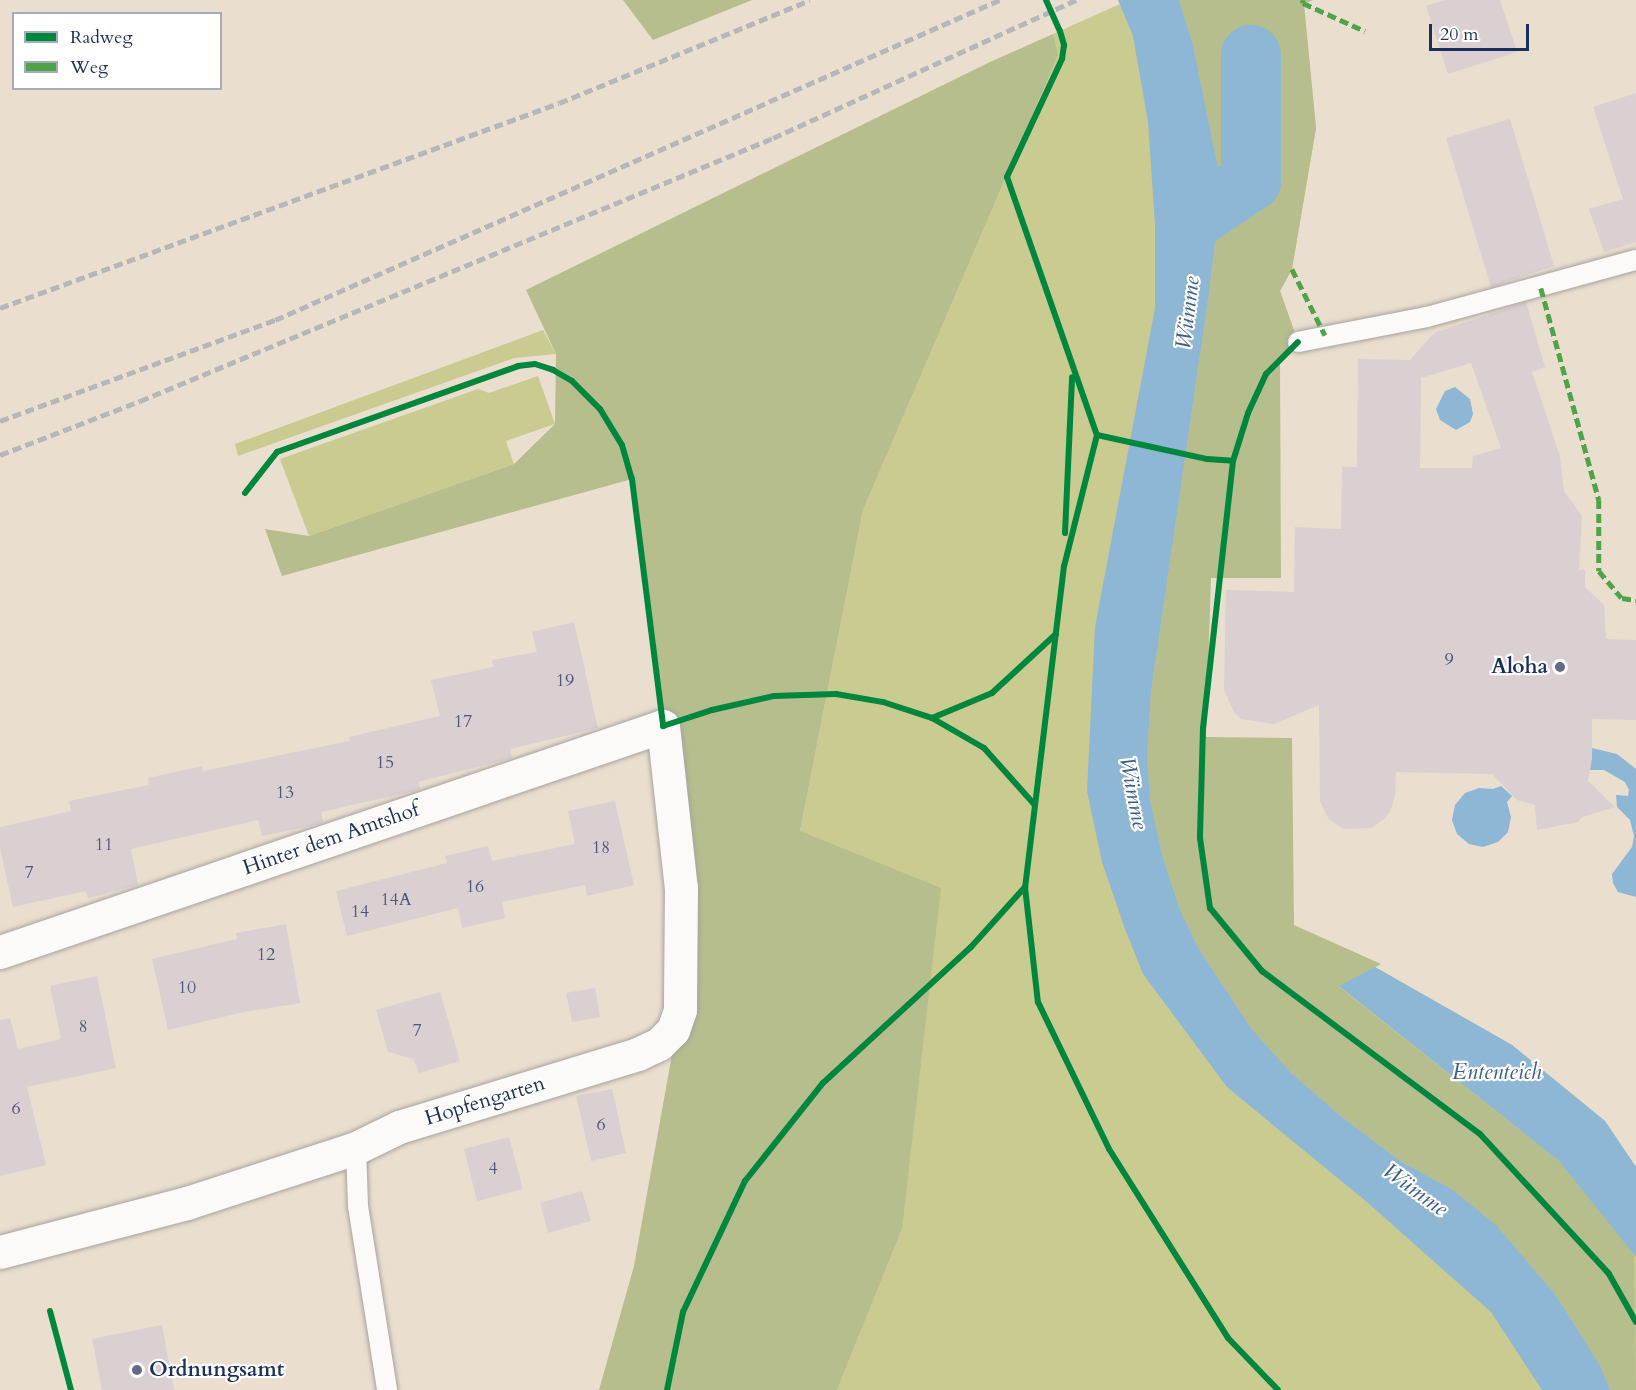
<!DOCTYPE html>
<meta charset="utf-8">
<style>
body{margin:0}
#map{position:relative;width:1636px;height:1390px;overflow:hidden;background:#eadecf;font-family:Cardo,serif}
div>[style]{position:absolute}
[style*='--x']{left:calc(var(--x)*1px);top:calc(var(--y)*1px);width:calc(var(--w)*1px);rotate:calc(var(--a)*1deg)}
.green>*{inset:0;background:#c9cb91}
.forest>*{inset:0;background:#b5be8c}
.water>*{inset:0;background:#8eb6d5}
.river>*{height:60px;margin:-30px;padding:0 30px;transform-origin:30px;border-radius:30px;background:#8eb6d5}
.building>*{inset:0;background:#dacfd1}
.roads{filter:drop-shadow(0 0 2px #a7a3a0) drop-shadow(0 0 2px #a7a3a0)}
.lane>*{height:20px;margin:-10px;padding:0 10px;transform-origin:10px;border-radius:10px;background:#fcfaf8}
.street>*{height:33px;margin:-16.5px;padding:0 16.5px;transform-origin:16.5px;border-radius:16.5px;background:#fcfaf8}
.rail>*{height:4.5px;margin-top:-2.25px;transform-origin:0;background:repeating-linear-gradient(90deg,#b6b7ba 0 9px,transparent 0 13.5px)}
.quiet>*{height:4.5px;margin-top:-2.25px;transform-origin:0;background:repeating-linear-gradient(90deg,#4fa44a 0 9px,transparent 0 13.5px)}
.cycleway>*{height:6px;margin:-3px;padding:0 3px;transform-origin:3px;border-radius:3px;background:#00873e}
.dots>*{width:16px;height:16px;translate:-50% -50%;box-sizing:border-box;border:3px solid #fff;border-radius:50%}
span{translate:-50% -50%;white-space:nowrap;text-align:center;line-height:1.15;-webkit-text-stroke:4.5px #fff;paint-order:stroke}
.number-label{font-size:18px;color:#4b577b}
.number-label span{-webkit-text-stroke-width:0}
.poi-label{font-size:21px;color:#1b2f5e;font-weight:700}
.right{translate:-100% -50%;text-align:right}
.left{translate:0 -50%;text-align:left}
.street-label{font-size:21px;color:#1b2f5e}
.water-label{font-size:22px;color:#395e8f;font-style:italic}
.legend{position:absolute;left:12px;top:12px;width:210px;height:78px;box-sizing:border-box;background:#fff;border:2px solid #a4acbf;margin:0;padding:8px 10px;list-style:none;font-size:18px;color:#1b2f5e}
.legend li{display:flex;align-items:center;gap:12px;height:30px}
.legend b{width:30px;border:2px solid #a4acbf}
.scale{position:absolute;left:1429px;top:24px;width:100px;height:27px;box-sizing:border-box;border:3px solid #1b2f5e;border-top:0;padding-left:8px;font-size:18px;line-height:21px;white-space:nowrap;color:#1b2f5e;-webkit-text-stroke:4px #fff;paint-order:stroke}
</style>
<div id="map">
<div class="green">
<i style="clip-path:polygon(1129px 0,1303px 0,1316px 128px,1292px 269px,1280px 291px,1298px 342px,1273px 367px,1207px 575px,1204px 742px,1290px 930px,1375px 967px,1512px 1045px,1605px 1121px,1636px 1167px,1636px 1390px,837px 1390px,902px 1229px,800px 831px,863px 510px,1057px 55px,1053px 34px)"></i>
<i style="clip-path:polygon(543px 330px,556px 354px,514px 358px,238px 456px,235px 444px)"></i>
<i style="clip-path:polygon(538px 376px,555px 424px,506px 441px,514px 464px,309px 536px,280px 459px,478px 389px,489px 393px)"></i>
</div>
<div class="forest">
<i style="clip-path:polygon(623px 0,752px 0,653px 40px)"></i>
<i style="clip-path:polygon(1179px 0,1313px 0,1304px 4px,1316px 128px,1292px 269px,1280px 291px,1298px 342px,1280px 361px,1281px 578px,1211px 578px,1206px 737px,1292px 738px,1294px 925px,1381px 964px,1339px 987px,1559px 1161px,1634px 1253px,1636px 1390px,1610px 1390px,1601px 1367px,1555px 1294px,1496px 1225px,1453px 1190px,1400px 1161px,1343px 1118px,1291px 1073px,1251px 1028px,1197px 946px,1180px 910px,1162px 855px,1150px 799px,1147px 757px,1151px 692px,1208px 300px,1216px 235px,1217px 163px,1193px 45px)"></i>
<i style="clip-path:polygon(1053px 34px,1058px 55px,863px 510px,800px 831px,941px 888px,902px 1229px,837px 1390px,599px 1390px,634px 1266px,680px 1010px,663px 726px,632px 479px,282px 576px,265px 529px,309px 536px,514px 464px,555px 424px,556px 354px,526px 290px,990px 62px)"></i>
</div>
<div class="water">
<i style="clip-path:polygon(1118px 0,1179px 0,1193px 45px,1217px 163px,1216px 235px,1208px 300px,1151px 692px,1147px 757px,1150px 799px,1162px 855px,1180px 910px,1197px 946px,1251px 1028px,1291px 1073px,1343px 1118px,1400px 1161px,1453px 1190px,1496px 1225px,1555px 1294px,1601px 1367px,1610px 1390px,1542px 1390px,1491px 1312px,1368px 1203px,1227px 1087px,1143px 974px,1125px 929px,1102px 862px,1087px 791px,1095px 627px,1155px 308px,1155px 224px,1148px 122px,1133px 36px)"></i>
<i style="clip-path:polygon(1455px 387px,1470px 399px,1473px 414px,1470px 422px,1456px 430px,1440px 420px,1436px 409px,1445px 391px)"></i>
<i style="clip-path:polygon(1592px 748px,1617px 754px,1636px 769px,1636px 897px,1618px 892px,1613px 883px,1612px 874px,1632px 847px,1634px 836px,1630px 820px,1617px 807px,1616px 795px,1628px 796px,1629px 790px,1625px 782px,1604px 770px,1590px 770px)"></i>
<i style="clip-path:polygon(1501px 786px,1512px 796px,1507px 802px,1511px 817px,1508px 832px,1498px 842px,1483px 847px,1469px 844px,1457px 834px,1452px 820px,1455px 805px,1465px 793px,1479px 788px,1493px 789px)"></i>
<i style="clip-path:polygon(1375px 967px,1512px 1045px,1605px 1121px,1636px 1167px,1636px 1257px,1559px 1161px,1339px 986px)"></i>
</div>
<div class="river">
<i style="--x:1196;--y:218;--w:66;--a:-33.9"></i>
<i style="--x:1251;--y:181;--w:126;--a:-90"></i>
</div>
<div class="building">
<i style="clip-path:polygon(1445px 0,1500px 0,1517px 52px,1448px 74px,1426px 6px)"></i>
<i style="clip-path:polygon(1636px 93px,1636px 242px,1604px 252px,1589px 209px,1623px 199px,1593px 107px)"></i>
<i style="clip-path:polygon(1510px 119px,1554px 266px,1491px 287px,1446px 138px)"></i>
<i style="clip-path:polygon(evenodd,1526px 302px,1545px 367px,1532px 372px,1560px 457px,1564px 491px,1582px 516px,1579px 570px,1585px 570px,1585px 587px,1604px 605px,1606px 639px,1636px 640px,1636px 720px,1592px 719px,1592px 759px,1588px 781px,1615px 807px,1582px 817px,1578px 822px,1537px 830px,1535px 805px,1517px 800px,1492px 774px,1396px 772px,1395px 795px,1391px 811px,1383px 820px,1371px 828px,1344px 829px,1329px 820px,1320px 801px,1319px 705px,1274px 724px,1241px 719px,1234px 712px,1224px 690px,1226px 590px,1294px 592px,1295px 527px,1341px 529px,1342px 467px,1357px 467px,1358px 359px,1410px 360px,1434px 333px,1526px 302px,1471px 363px,1501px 448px,1473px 456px,1472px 468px,1420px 468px,1421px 378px,1471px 363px)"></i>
<i style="clip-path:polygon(574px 622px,598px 728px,510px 749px,512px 758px,418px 782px,420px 789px,415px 791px,321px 812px,323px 822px,310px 826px,262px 836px,258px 820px,131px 849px,138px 885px,88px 898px,86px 891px,13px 907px,0 848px,0 827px,71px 811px,69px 801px,149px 785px,148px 778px,202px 766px,203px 771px,350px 741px,349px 737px,440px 716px,431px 680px,493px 667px,492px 660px,537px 652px,532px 632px)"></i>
<i style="clip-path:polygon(615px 801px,634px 885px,587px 896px,585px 885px,502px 902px,505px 918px,462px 928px,458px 908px,347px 936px,336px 891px,447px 863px,445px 856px,488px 846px,492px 861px,575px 844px,568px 811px)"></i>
<i style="clip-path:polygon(286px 924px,300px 1003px,244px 1012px,168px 1030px,152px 959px,237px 939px,236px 933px)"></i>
<i style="clip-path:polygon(97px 976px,116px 1068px,27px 1087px,46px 1165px,0 1176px,0 1020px,10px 1018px,18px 1049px,61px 1039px,50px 986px)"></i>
<i style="clip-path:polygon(595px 988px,600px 1017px,572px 1022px,566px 993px)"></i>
<i style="clip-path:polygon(440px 992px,460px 1061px,419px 1073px,413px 1059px,388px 1052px,376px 1010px)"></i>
<i style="clip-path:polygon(612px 1089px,626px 1153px,591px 1161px,576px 1096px)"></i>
<i style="clip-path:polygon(509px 1137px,523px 1189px,477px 1201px,464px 1149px)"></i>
<i style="clip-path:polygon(582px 1191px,591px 1221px,548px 1233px,540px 1203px)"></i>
<i style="clip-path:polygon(162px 1325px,174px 1390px,102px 1390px,92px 1339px)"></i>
</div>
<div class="roads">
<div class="lane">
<i style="--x:1298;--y:342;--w:131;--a:-11"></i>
<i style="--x:1427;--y:317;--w:217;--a:-15.3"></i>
<i style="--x:356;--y:1148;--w:58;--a:88"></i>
<i style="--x:358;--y:1206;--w:186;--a:81"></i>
</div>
<div class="street">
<i style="--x:0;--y:952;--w:700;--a:-18.82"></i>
<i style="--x:663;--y:726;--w:163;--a:83.7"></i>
<i style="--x:681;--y:888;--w:122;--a:90.5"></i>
<i style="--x:680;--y:1010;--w:21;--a:109"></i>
<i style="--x:673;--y:1030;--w:20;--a:135"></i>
<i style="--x:659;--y:1044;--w:23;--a:155"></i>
<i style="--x:638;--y:1054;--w:250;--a:163"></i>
<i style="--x:399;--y:1127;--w:48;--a:154"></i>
<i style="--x:356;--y:1148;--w:178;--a:162"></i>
<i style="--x:187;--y:1203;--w:193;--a:165.3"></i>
</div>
</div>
<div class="rail">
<i style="--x:0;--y:308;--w:595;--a:-20.14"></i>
<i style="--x:559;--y:103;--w:271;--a:-22.3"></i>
<i style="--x:0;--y:421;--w:293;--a:-20.2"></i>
<i style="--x:275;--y:320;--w:792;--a:-23.84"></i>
<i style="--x:0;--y:455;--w:150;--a:-21.1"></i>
<i style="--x:140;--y:401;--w:685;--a:-22.56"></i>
<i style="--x:773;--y:138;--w:333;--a:-24.5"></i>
</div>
<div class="quiet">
<i style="--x:1303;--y:0;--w:3;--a:90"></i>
<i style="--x:1303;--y:3;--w:68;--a:24.3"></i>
<i style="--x:1292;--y:269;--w:74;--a:63.4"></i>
<i style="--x:1541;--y:288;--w:220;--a:74.7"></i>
<i style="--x:1599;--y:500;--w:71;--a:90"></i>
<i style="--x:1599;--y:571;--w:35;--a:50"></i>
<i style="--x:1622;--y:598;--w:14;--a:8"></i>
</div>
<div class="cycleway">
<i style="--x:1046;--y:0;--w:34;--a:66"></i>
<i style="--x:1060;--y:31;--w:15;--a:74"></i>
<i style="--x:1064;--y:45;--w:14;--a:98"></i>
<i style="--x:1062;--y:59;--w:130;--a:115"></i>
<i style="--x:1007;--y:177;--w:273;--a:70.8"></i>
<i style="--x:1097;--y:435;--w:135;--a:104.1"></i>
<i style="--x:1064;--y:566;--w:323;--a:96.9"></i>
<i style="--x:1025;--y:887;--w:116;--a:83.6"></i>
<i style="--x:1038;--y:1002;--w:163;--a:64.2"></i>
<i style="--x:1109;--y:1149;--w:223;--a:57.8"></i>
<i style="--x:1228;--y:1338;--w:72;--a:46.1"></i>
<i style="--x:1097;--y:435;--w:113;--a:12.3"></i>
<i style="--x:1207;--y:459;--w:26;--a:4"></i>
<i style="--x:1233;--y:461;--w:50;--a:-72.6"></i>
<i style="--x:1248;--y:413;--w:43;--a:-65.2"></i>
<i style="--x:1266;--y:374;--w:45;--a:-45"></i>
<i style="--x:1233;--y:461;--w:269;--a:96.4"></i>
<i style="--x:1203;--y:728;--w:110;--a:91.6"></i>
<i style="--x:1200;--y:838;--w:71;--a:81.9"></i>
<i style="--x:1210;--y:908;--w:82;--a:50.5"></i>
<i style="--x:1262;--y:971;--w:272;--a:36.8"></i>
<i style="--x:1480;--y:1134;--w:190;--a:47.3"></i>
<i style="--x:1609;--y:1274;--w:55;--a:60.6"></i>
<i style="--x:245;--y:493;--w:52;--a:-52"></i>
<i style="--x:277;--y:452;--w:256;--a:-19.6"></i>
<i style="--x:518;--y:366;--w:17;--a:-7"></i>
<i style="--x:535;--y:364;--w:19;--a:18"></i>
<i style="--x:553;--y:370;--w:22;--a:30"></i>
<i style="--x:572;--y:381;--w:40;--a:45"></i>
<i style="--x:600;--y:409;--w:42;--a:58.6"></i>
<i style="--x:622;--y:445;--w:35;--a:74"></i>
<i style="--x:632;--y:479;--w:249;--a:82.8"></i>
<i style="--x:663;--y:726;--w:52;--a:-18.1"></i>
<i style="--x:712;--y:710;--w:64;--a:-12.7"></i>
<i style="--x:774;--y:696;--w:62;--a:-1.8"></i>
<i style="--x:836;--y:694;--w:48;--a:9.7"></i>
<i style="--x:883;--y:702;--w:52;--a:18.1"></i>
<i style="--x:932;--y:718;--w:60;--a:30"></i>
<i style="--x:984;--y:748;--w:76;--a:48.2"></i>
<i style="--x:1065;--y:533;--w:156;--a:-87.4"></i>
<i style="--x:932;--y:718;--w:65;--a:-22.6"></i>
<i style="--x:992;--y:693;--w:87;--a:-42.7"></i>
<i style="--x:50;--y:1311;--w:82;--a:75.1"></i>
<i style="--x:667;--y:1390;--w:80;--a:-78.4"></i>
<i style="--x:683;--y:1312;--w:145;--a:-64.7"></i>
<i style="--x:745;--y:1181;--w:125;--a:-51.5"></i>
<i style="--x:823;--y:1083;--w:201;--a:-42.6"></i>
<i style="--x:971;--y:947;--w:81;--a:-48"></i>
</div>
<div class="dots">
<i style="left:1560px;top:667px;background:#636c86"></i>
<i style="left:137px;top:1370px;background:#636c86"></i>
</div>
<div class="number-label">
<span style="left:1449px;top:660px">9</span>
<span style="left:565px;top:681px">19</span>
<span style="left:463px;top:722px">17</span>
<span style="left:385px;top:763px">15</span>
<span style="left:285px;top:793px">13</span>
<span style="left:104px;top:845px">11</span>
<span style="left:601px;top:848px">18</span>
<span style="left:29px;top:873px">7</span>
<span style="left:475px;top:887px">16</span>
<span style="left:396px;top:900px">14A</span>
<span style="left:360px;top:912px">14</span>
<span style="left:266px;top:955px">12</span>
<span style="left:187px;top:988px">10</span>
<span style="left:83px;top:1027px">8</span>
<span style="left:417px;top:1031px">7</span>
<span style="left:16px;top:1109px">6</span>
<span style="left:601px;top:1125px">6</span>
<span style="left:493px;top:1169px">4</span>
</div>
<div class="poi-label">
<span class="right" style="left:1548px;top:667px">Aloha</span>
<span class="left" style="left:149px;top:1370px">Ordnungsamt</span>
</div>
<div class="street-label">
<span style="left:331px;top:839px;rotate:-19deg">Hinter dem Amtshof</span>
<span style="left:485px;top:1101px;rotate:-17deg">Hopfengarten</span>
</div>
<div class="water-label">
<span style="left:1188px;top:313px;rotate:-83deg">Wümme</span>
<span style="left:1133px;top:793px;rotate:79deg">Wümme</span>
<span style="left:1497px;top:1073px">Ententeich</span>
<span style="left:1415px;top:1190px;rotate:36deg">Wümme</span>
</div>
<ul class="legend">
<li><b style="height:8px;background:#00873e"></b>Radweg</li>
<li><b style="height:8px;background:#4fa44a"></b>Weg</li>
</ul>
<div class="scale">20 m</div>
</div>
